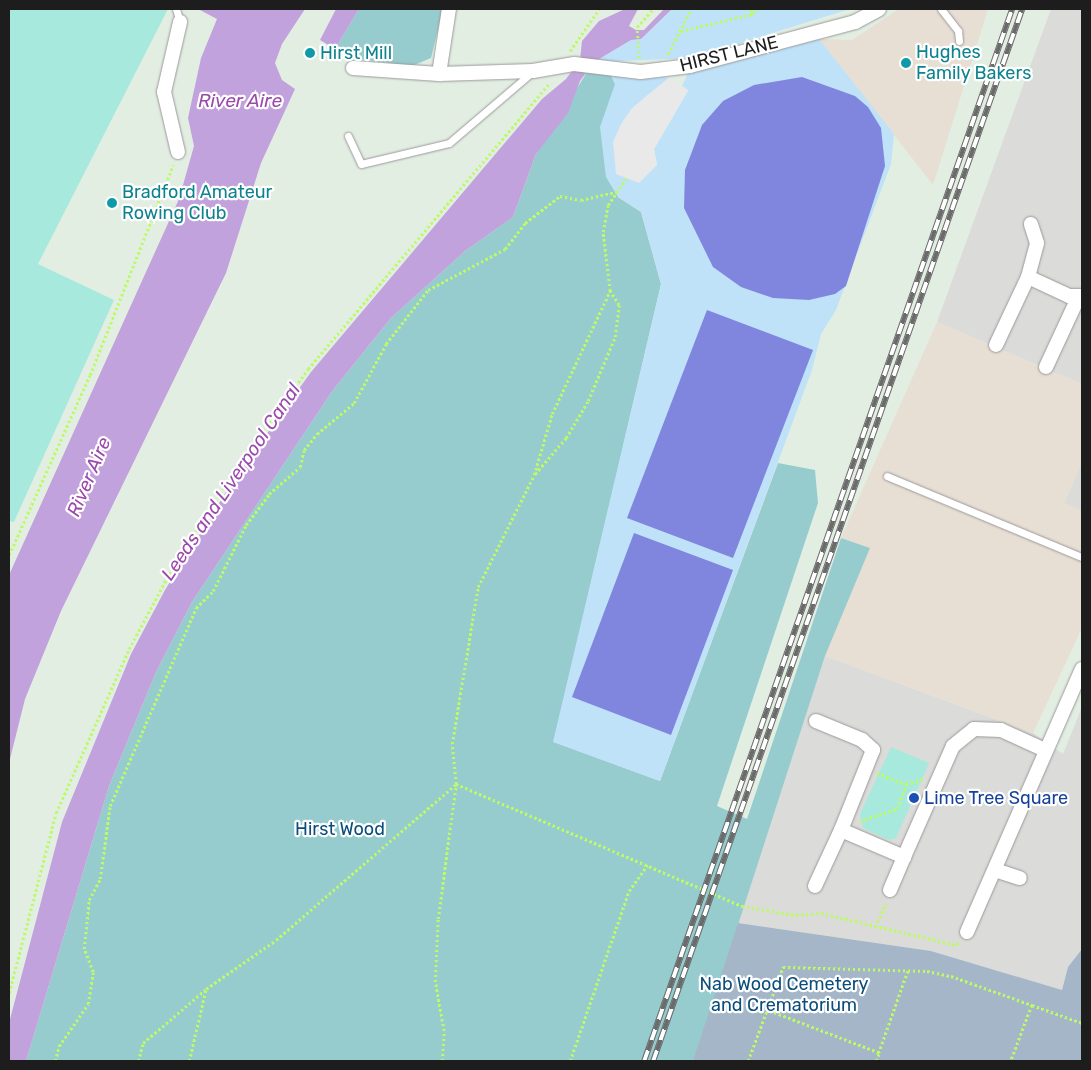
<!DOCTYPE html>
<style>
body{margin:0}
#map{position:relative;width:1091px;height:1070px;overflow:hidden;background:#e3eee3;font-family:Rubik,sans-serif}
div>[style]{position:absolute}
[style*='--x']{left:calc(var(--x)*1px);top:calc(var(--y)*1px);width:calc(var(--w)*1px);rotate:calc(var(--a)*1deg)}
.residential>*{inset:0;background:#dbdbda}
.industrial>*{inset:0;background:#e7ded4}
.grass>*{inset:0;background:#a8e9de}
.forest>*{inset:0;background:#97ccce}
.cemetery>*{inset:0;background:#a4b6c7}
.park>*{inset:0;background:#bfe2f9}
.pitch>*{inset:0;background:#8086de}
.parking>*{inset:0;background:#e9e9e9}
.water>*{inset:0;background:#c2a2dc}
.path>*{height:2.5px;margin-top:-1.25px;transform-origin:0;background:repeating-linear-gradient(90deg,#bcfa68 0 2.5px,transparent 0 5px)}
.roads{filter:drop-shadow(0 0 1px #9a9a9a) drop-shadow(0 0 1px #9a9a9a)}
.lane>*{height:7px;margin:-3.5px;padding:0 3.5px;transform-origin:3.5px;border-radius:3.5px;background:#fff}
.street>*{height:14px;margin:-7px;padding:0 7px;transform-origin:7px;border-radius:7px;background:#fff}
.rail>*{height:5.5px;margin-top:-2.75px;transform-origin:0;background:repeating-linear-gradient(90deg,#fff 0 11px,#6b6b6b 0 22px);box-sizing:border-box;border-block:1px solid #6b6b6b}
.dots>*{width:14px;height:14px;translate:-50% -50%;box-sizing:border-box;border:2px solid #fff;border-radius:50%}
span{translate:-50% -50%;white-space:nowrap;text-align:center;line-height:1.15;-webkit-text-stroke:4.5px #fff;paint-order:stroke}
.culture-label{font-size:18px;color:#0d838f}
.left{translate:0 -50%;text-align:left}
.street-label{font-size:18px;color:#1d1d1d}
.transit-label{font-size:18px;color:#164399}
.park-label{font-size:18px;color:#0b4d7b}
.water-label{font-size:19px;color:#9b49ad;font-style:italic}
.frame{position:absolute;inset:0;border:10px solid #1d1d1d;pointer-events:none}
</style>
<div id="map">
<div class="residential">
<i style="clip-path:polygon(1051px 9px,1082px 9px,1082px 384px,937px 322px)"></i>
<i style="clip-path:polygon(1082px 462px,1082px 511px,1064px 503px)"></i>
<i style="clip-path:polygon(825px 656px,1033px 733px,1063px 754px,1082px 707px,1082px 949px,1068px 967px,1062px 990px,931px 951px,738px 923px)"></i>
</div>
<div class="industrial">
<i style="clip-path:polygon(899px 9px,988px 9px,933px 185px,819px 39px,852px 40px)"></i>
<i style="clip-path:polygon(937px 322px,1082px 384px,1082px 462px,1065px 503px,1082px 511px,1082px 628px,1033px 733px,825px 656px,870px 548px,841px 538px)"></i>
</div>
<div class="grass">
<i style="clip-path:polygon(9px 9px,168px 9px,38px 264px,114px 300px,14px 522px,9px 521px)"></i>
<i style="clip-path:polygon(891px 747px,929px 763px,896px 838px,889px 840px,863px 828px,860px 814px)"></i>
</div>
<div class="forest">
<i style="clip-path:polygon(359px 9px,443px 9px,431px 58px,412px 66px,359px 59px,335px 49px)"></i>
<i style="clip-path:polygon(587px 72px,610px 73px,615px 84px,618px 197px,641px 212px,661px 284px,554px 742px,660px 781px,778px 463px,815px 470px,818px 503px,717px 806px,747px 819px,841px 538px,870px 548px,825px 656px,694px 1061px,26px 1061px,109px 786px,156px 672px,192px 602px,333px 390px,391px 318px,465px 251px,513px 217px,536px 154px)"></i>
</div>
<div class="cemetery">
<i style="clip-path:polygon(738px 923px,931px 951px,1062px 990px,1068px 967px,1082px 949px,1082px 1061px,693px 1061px)"></i>
</div>
<div class="park">
<i style="clip-path:polygon(672px 9px,850px 9px,692px 58px,594px 62px,631px 40px,641px 39px)"></i>
<i style="clip-path:polygon(819px 39px,894px 134px,891px 164px,836px 310px,821px 334px,812px 370px,660px 781px,553px 742px,661px 284px,641px 212px,618px 197px,606px 177px,600px 127px,615px 84px,610px 73px,669px 78px,644px 98px,647px 172px,657px 165px,654px 149px,688px 91px,682px 86px,688px 73px)"></i>
</div>
<div class="pitch">
<i style="clip-path:polygon(802px 77px,855px 96px,868px 107px,881px 128px,885px 166px,846px 286px,835px 294px,809px 300px,773px 298px,741px 287px,713px 267px,684px 208px,685px 170px,702px 125px,723px 101px,754px 85px)"></i>
<i style="clip-path:polygon(707px 310px,813px 350px,733px 558px,627px 518px)"></i>
<i style="clip-path:polygon(634px 533px,733px 570px,671px 735px,572px 697px)"></i>
</div>
<div class="parking">
<i style="clip-path:polygon(669px 78px,688px 90px,654px 149px,657px 165px,639px 183px,616px 174px,613px 142px,621px 124px,632px 108px)"></i>
</div>
<div class="water">
<i style="clip-path:polygon(198px 9px,305px 9px,282px 44px,275px 63px,282px 80px,295px 89px,261px 163px,226px 273px,61px 611px,25px 699px,9px 763px,9px 575px,179px 199px,194px 146px,188px 118px,201px 58px,217px 19px)"></i>
<i style="clip-path:polygon(336px 9px,359px 9px,335px 49px,320px 40px)"></i>
<i style="clip-path:polygon(625px 9px,638px 9px,629px 26px,636px 30px,644px 30px,664px 9px,672px 9px,641px 39px,631px 40px,594px 62px,580px 81px,568px 113px,536px 154px,513px 217px,465px 251px,391px 318px,333px 390px,192px 602px,156px 672px,109px 786px,26px 1061px,9px 1061px,9px 1023px,62px 822px,131px 654px,165px 590px,231px 484px,311px 372px,542px 99px,566px 79px,580px 60px,582px 41px,599px 21px)"></i>
</div>
<div class="path">
<i style="--x:751;--y:9;--w:5;--a:79"></i>
<i style="--x:681;--y:31;--w:73;--a:-13.5"></i>
<i style="--x:752;--y:14;--w:7;--a:-45"></i>
<i style="--x:570;--y:51;--w:51;--a:-55.4"></i>
<i style="--x:668;--y:54;--w:51;--a:-62.9"></i>
<i style="--x:639;--y:58;--w:31;--a:-94"></i>
<i style="--x:637;--y:27;--w:24;--a:-48"></i>
<i style="--x:535;--y:474;--w:48;--a:-49.3"></i>
<i style="--x:566;--y:438;--w:43;--a:-59.3"></i>
<i style="--x:588;--y:401;--w:69;--a:-67.1"></i>
<i style="--x:615;--y:337;--w:32;--a:-83"></i>
<i style="--x:619;--y:305;--w:17;--a:-123"></i>
<i style="--x:610;--y:291;--w:59;--a:-96.8"></i>
<i style="--x:603;--y:232;--w:27;--a:-80"></i>
<i style="--x:608;--y:205;--w:32;--a:-56"></i>
<i style="--x:9;--y:555;--w:197;--a:-65.8"></i>
<i style="--x:90;--y:375;--w:226;--a:-68.4"></i>
<i style="--x:877;--y:773;--w:31;--a:21"></i>
<i style="--x:906;--y:784;--w:19;--a:-16"></i>
<i style="--x:860;--y:821;--w:39;--a:-18"></i>
<i style="--x:897;--y:809;--w:27;--a:-70"></i>
<i style="--x:875;--y:927;--w:26;--a:-65"></i>
<i style="--x:908;--y:971;--w:87;--a:109.5"></i>
<i style="--x:879;--y:1053;--w:120;--a:-159"></i>
<i style="--x:767;--y:1010;--w:46;--a:-69.6"></i>
<i style="--x:783;--y:967;--w:144;--a:1.6"></i>
<i style="--x:927;--y:971;--w:25;--a:12"></i>
<i style="--x:951;--y:976;--w:86;--a:19.7"></i>
<i style="--x:1032;--y:1005;--w:60;--a:110.6"></i>
<i style="--x:9;--y:993;--w:186;--a:-75.4"></i>
<i style="--x:56;--y:813;--w:180;--a:-66"></i>
<i style="--x:129;--y:649;--w:85;--a:-61.9"></i>
<i style="--x:169;--y:574;--w:146;--a:-57.3"></i>
<i style="--x:248;--y:451;--w:102;--a:-53.8"></i>
<i style="--x:308;--y:369;--w:375;--a:-49.8"></i>
<i style="--x:1032;--y:1005;--w:53;--a:19.8"></i>
<i style="--x:55;--y:1061;--w:16;--a:-75"></i>
<i style="--x:59;--y:1046;--w:51;--a:-55.4"></i>
<i style="--x:88;--y:1004;--w:32;--a:-81"></i>
<i style="--x:93;--y:972;--w:25;--a:-111"></i>
<i style="--x:84;--y:949;--w:49;--a:-84.2"></i>
<i style="--x:89;--y:900;--w:24;--a:-62"></i>
<i style="--x:100;--y:879;--w:74;--a:-82.2"></i>
<i style="--x:110;--y:806;--w:216;--a:-66.5"></i>
<i style="--x:196;--y:608;--w:24;--a:-45"></i>
<i style="--x:213;--y:591;--w:74;--a:-63.4"></i>
<i style="--x:246;--y:525;--w:39;--a:-53"></i>
<i style="--x:269;--y:494;--w:41;--a:-41.1"></i>
<i style="--x:300;--y:467;--w:17;--a:-77"></i>
<i style="--x:304;--y:450;--w:21;--a:-51"></i>
<i style="--x:317;--y:434;--w:48;--a:-40"></i>
<i style="--x:354;--y:403;--w:67;--a:-61.5"></i>
<i style="--x:386;--y:344;--w:68;--a:-52.1"></i>
<i style="--x:428;--y:290;--w:87;--a:-28"></i>
<i style="--x:505;--y:249;--w:33;--a:-52"></i>
<i style="--x:525;--y:223;--w:44;--a:-37.6"></i>
<i style="--x:560;--y:196;--w:21;--a:11"></i>
<i style="--x:581;--y:200;--w:36;--a:-13"></i>
<i style="--x:138;--y:1061;--w:19;--a:-74"></i>
<i style="--x:143;--y:1043;--w:82;--a:-40.5"></i>
<i style="--x:189;--y:1061;--w:74;--a:-76.7"></i>
<i style="--x:206;--y:989;--w:85;--a:-35"></i>
<i style="--x:276;--y:940;--w:238;--a:-40.9"></i>
<i style="--x:456;--y:784;--w:40;--a:-95.7"></i>
<i style="--x:452;--y:744;--w:159;--a:-80.6"></i>
<i style="--x:478;--y:587;--w:125;--a:-63.4"></i>
<i style="--x:534;--y:475;--w:64;--a:-73.6"></i>
<i style="--x:552;--y:414;--w:136;--a:-64.8"></i>
<i style="--x:442;--y:1061;--w:30;--a:-86"></i>
<i style="--x:444;--y:1031;--w:50;--a:-100.4"></i>
<i style="--x:435;--y:982;--w:63;--a:-87.3"></i>
<i style="--x:438;--y:919;--w:136;--a:-82.4"></i>
<i style="--x:456;--y:784;--w:311;--a:23.1"></i>
<i style="--x:742;--y:906;--w:55;--a:9.5"></i>
<i style="--x:796;--y:915;--w:25;--a:-5"></i>
<i style="--x:821;--y:913;--w:139;--a:13.3"></i>
<i style="--x:956;--y:945;--w:5;--a:-53"></i>
<i style="--x:570;--y:1061;--w:180;--a:-70.9"></i>
<i style="--x:629;--y:891;--w:32;--a:-55"></i>
<i style="--x:748;--y:1061;--w:54;--a:-69.6"></i>
<i style="--x:876;--y:1061;--w:9;--a:-69"></i>
</div>
<div class="roads">
<div class="lane">
<i style="--x:176;--y:9;--w:14;--a:73"></i>
<i style="--x:941;--y:9;--w:28;--a:52"></i>
<i style="--x:958;--y:31;--w:10;--a:84"></i>
<i style="--x:348;--y:136;--w:31;--a:65"></i>
<i style="--x:361;--y:164;--w:90;--a:-13.4"></i>
<i style="--x:449;--y:143;--w:108;--a:-40.5"></i>
<i style="--x:887;--y:476;--w:211;--a:22.6"></i>
</div>
<div class="street">
<i style="--x:353;--y:68;--w:86;--a:4"></i>
<i style="--x:439;--y:74;--w:94;--a:-1.8"></i>
<i style="--x:533;--y:71;--w:42;--a:-9.7"></i>
<i style="--x:574;--y:64;--w:67;--a:6.8"></i>
<i style="--x:641;--y:72;--w:49;--a:-7"></i>
<i style="--x:690;--y:66;--w:171;--a:-14.9"></i>
<i style="--x:855;--y:22;--w:27;--a:-28"></i>
<i style="--x:439;--y:74;--w:66;--a:-81.3"></i>
<i style="--x:178;--y:152;--w:62;--a:-103.1"></i>
<i style="--x:164;--y:92;--w:72;--a:-77.1"></i>
<i style="--x:1028;--y:277;--w:35;--a:-75"></i>
<i style="--x:1037;--y:243;--w:20;--a:-108"></i>
<i style="--x:996;--y:345;--w:75;--a:-64.8"></i>
<i style="--x:1028;--y:277;--w:45;--a:24.9"></i>
<i style="--x:1069;--y:296;--w:13;--a:0"></i>
<i style="--x:1046;--y:367;--w:76;--a:-65.1"></i>
<i style="--x:816;--y:721;--w:50;--a:22.4"></i>
<i style="--x:862;--y:740;--w:15;--a:42"></i>
<i style="--x:873;--y:750;--w:86;--a:111.8"></i>
<i style="--x:995;--y:870;--w:26;--a:18"></i>
<i style="--x:815;--y:886;--w:62;--a:-65.1"></i>
<i style="--x:841;--y:830;--w:69;--a:23.2"></i>
<i style="--x:904;--y:857;--w:121;--a:-66.2"></i>
<i style="--x:953;--y:746;--w:27;--a:-39"></i>
<i style="--x:974;--y:729;--w:27;--a:2"></i>
<i style="--x:1001;--y:730;--w:48;--a:24.4"></i>
<i style="--x:890;--y:890;--w:36;--a:-67"></i>
<i style="--x:967;--y:932;--w:287;--a:-66.4"></i>
</div>
</div>
<div class="rail">
<i style="--x:644;--y:1061;--w:1115;--a:-70.72"></i>
<i style="--x:653;--y:1061;--w:1115;--a:-70.67"></i>
</div>
<div class="dots">
<i style="left:310px;top:53px;background:#0f9aa8"></i>
<i style="left:906px;top:63px;background:#0f9aa8"></i>
<i style="left:112px;top:203px;background:#0f9aa8"></i>
<i style="left:914px;top:798px;background:#1a4fb4"></i>
</div>
<div class="culture-label">
<span class="left" style="left:320px;top:53px">Hirst Mill</span>
<span class="left" style="left:916px;top:63px">Hughes<br>Family Bakers</span>
<span class="left" style="left:122px;top:203px">Bradford Amateur<br>Rowing Club</span>
</div>
<div class="street-label">
<span style="left:729px;top:54px;rotate:-14deg">HIRST LANE</span>
</div>
<div class="transit-label">
<span class="left" style="left:924px;top:798px">Lime Tree Square</span>
</div>
<div class="park-label">
<span style="left:340px;top:829px">Hirst Wood</span>
<span style="left:784px;top:995px">Nab Wood Cemetery<br>and Crematorium</span>
</div>
<div class="water-label">
<span style="left:240px;top:101px">River Aire</span>
<span style="left:89px;top:477px;rotate:-67deg">River Aire</span>
<span style="left:231px;top:482px;rotate:-56deg">Leeds and Liverpool Canal</span>
</div>
<div class="frame"></div>
</div>
